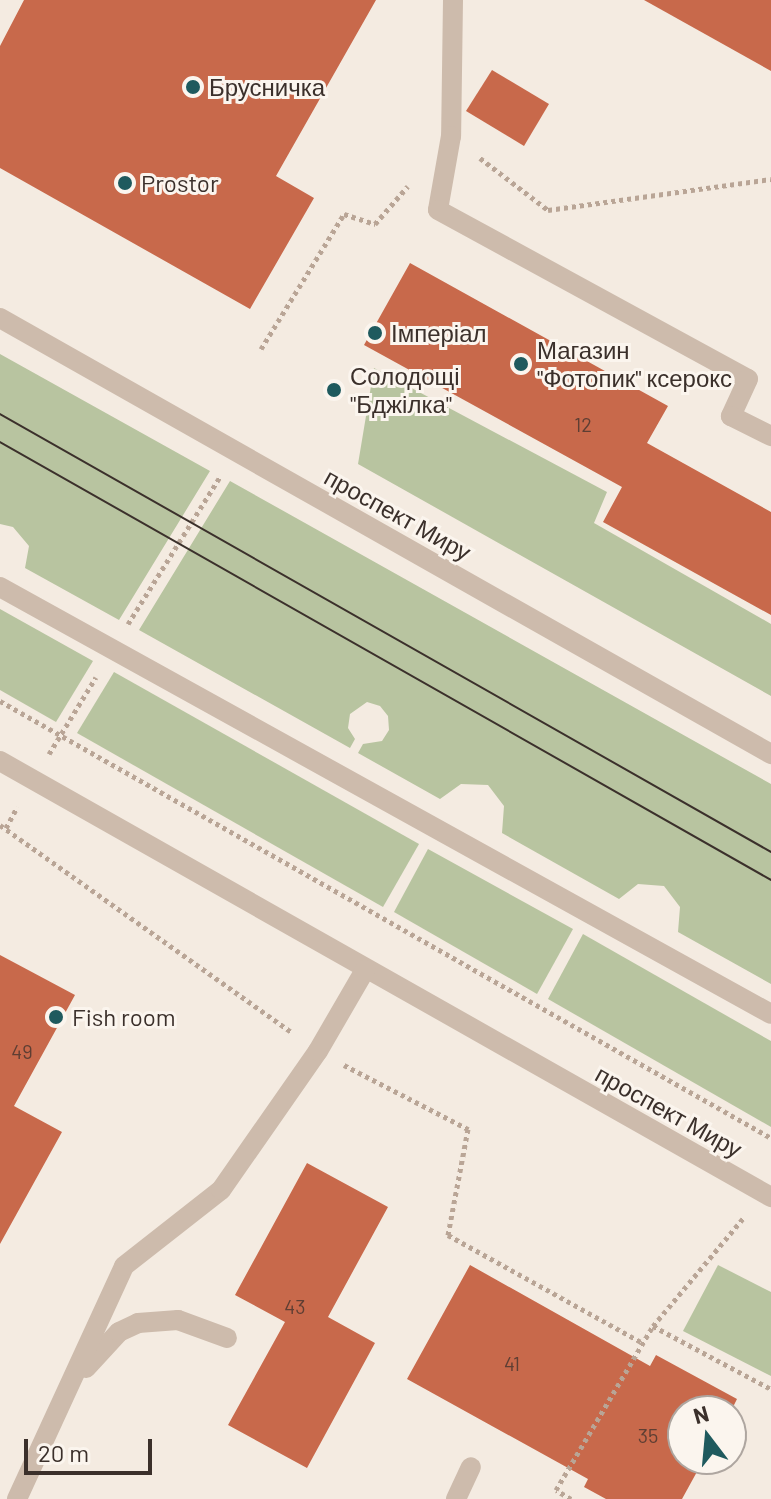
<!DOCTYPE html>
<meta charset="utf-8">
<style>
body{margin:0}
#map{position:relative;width:771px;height:1499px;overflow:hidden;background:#f4ebe1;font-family:Barlow,sans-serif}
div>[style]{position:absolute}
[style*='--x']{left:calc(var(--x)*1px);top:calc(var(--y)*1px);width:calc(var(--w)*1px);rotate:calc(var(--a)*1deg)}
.green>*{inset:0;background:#b8c4a0}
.building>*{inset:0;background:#c8694b}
.path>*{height:5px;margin-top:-2.5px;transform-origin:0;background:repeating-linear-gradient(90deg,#b9a596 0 4px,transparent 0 8px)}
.minor>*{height:20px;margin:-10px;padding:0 10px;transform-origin:10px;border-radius:10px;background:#cdbbac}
.tram>*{height:2px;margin:-1px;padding:0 1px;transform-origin:1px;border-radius:1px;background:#3b302b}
.dots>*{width:22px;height:22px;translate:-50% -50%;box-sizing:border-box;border:4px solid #fbf5ee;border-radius:50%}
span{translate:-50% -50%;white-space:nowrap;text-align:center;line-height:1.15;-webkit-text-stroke:6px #fbf5ee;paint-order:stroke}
.number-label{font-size:20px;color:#5e3e33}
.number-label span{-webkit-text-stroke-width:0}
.poi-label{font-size:24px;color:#3b302b}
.left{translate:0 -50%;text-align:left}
.street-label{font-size:24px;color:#3b302b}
.north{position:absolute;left:667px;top:1395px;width:80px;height:80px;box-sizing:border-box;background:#fbf5ee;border:2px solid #aea6a0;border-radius:50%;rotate:344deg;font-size:22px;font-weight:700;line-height:32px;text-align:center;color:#3b302b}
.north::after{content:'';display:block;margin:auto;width:28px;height:36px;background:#1f5a5e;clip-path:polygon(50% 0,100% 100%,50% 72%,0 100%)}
.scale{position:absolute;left:24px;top:1439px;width:128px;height:36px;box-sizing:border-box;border:4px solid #3b302b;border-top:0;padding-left:10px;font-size:24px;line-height:28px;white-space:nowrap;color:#3b302b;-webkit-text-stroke:6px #fbf5ee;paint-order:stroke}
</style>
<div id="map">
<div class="green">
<i style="clip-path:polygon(0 354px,210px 471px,119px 620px,25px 568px,29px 546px,13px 527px,0 524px)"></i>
<i style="clip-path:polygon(374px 368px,607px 492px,594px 523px,771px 624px,771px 696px,358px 464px)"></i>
<i style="clip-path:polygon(230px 481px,771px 784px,771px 984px,678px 932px,680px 907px,664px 886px,638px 884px,619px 899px,502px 833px,504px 806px,488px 785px,461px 784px,440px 799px,358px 753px,363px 744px,382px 741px,389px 730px,388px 716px,380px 706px,367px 702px,350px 714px,348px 728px,355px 739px,350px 748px,139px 630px)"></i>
<i style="clip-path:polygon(0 609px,93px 661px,56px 722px,0 690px)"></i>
<i style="clip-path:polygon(114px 672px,419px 844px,383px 907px,77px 733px)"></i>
<i style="clip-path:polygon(428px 849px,573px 929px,537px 994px,394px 912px)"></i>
<i style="clip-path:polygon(583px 934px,771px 1041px,771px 1127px,548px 999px)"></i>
<i style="clip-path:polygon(718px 1265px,771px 1292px,771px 1376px,683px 1331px)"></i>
</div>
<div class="building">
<i style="clip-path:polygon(24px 0,376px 0,276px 176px,314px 198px,250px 309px,0 168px,0 46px)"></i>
<i style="clip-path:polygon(644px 0,771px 0,771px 71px)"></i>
<i style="clip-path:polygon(492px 70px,549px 104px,524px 146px,466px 111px)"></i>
<i style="clip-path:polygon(410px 263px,668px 406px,647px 443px,771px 512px,771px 615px,603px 522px,622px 487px,364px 345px)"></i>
<i style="clip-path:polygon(0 955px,75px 995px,14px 1106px,62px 1132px,0 1244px)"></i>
<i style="clip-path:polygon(307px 1163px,388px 1207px,328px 1317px,375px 1343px,307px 1468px,228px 1425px,285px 1322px,235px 1295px)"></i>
<i style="clip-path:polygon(470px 1265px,650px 1366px,656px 1355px,737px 1399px,731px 1411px,683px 1411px,683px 1459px,704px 1459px,682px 1499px,606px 1499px,584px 1487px,588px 1479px,407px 1379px)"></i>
</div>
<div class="path">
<i style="--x:480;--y:158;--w:86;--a:37.4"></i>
<i style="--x:548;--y:210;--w:225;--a:-7.9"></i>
<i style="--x:261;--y:349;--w:158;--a:-58.4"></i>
<i style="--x:344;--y:214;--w:33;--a:18"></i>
<i style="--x:375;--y:224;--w:50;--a:-49"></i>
<i style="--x:128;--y:624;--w:173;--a:-58"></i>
<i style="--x:0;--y:701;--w:886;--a:29.54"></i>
<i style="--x:49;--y:754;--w:90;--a:-58.6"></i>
<i style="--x:0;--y:825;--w:357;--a:35.4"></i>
<i style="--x:6;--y:828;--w:24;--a:-62"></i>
<i style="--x:344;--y:1065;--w:140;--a:27.3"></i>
<i style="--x:468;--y:1129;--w:108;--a:100.7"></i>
<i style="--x:448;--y:1235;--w:223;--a:29"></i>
<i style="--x:653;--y:1326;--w:134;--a:28.1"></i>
<i style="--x:571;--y:1499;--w:17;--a:-149"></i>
<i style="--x:556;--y:1490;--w:191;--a:-59.4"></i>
<i style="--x:653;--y:1326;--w:143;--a:-50.1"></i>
</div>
<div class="minor">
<i style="--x:453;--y:0;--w:136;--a:90.8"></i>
<i style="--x:451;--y:136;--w:75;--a:100"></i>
<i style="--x:438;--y:210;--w:353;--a:28.6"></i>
<i style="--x:748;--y:379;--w:41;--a:114.7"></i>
<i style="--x:731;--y:416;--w:45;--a:26.6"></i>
<i style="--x:0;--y:318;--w:886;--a:29.49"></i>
<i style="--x:0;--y:587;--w:881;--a:28.98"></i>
<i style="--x:0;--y:761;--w:886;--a:29.49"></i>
<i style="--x:86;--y:1368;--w:49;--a:-47.5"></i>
<i style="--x:119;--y:1332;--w:21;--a:-25"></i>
<i style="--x:138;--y:1323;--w:40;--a:-4.3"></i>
<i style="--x:178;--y:1320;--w:52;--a:20.2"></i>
<i style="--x:17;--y:1499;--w:256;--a:-65.3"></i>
<i style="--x:124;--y:1266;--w:123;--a:-38.1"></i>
<i style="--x:221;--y:1190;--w:169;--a:-55.1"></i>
<i style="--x:318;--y:1051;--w:94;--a:-59.9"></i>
<i style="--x:456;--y:1499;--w:35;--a:-65"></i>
</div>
<div class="tram">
<i style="--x:0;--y:414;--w:887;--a:29.6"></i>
<i style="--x:0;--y:442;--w:887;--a:29.6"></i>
</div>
<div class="dots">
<i style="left:193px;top:87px;background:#1f5a5e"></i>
<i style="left:125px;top:183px;background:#1f5a5e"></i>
<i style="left:375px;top:333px;background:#1f5a5e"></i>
<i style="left:521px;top:364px;background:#1f5a5e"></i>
<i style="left:334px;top:390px;background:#1f5a5e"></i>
<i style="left:56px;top:1017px;background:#1f5a5e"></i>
</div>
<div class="number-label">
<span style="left:583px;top:424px">12</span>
<span style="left:22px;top:1051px">49</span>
<span style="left:295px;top:1306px">43</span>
<span style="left:512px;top:1363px">41</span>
<span style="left:648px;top:1435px">35</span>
</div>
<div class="poi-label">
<span class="left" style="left:209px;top:87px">Брусничка</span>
<span class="left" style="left:141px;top:183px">Prostor</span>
<span class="left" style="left:391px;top:333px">Імперіал</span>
<span class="left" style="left:537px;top:364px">Магазин<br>"Фотопик" ксерокс</span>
<span class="left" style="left:350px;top:390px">Солодощі<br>"Бджілка"</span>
<span class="left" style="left:72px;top:1017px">Fish room</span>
</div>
<div class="street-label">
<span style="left:398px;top:514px;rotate:29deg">проспект Миру</span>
<span style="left:669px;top:1111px;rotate:29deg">проспект Миру</span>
</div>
<div class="north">N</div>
<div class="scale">20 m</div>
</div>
